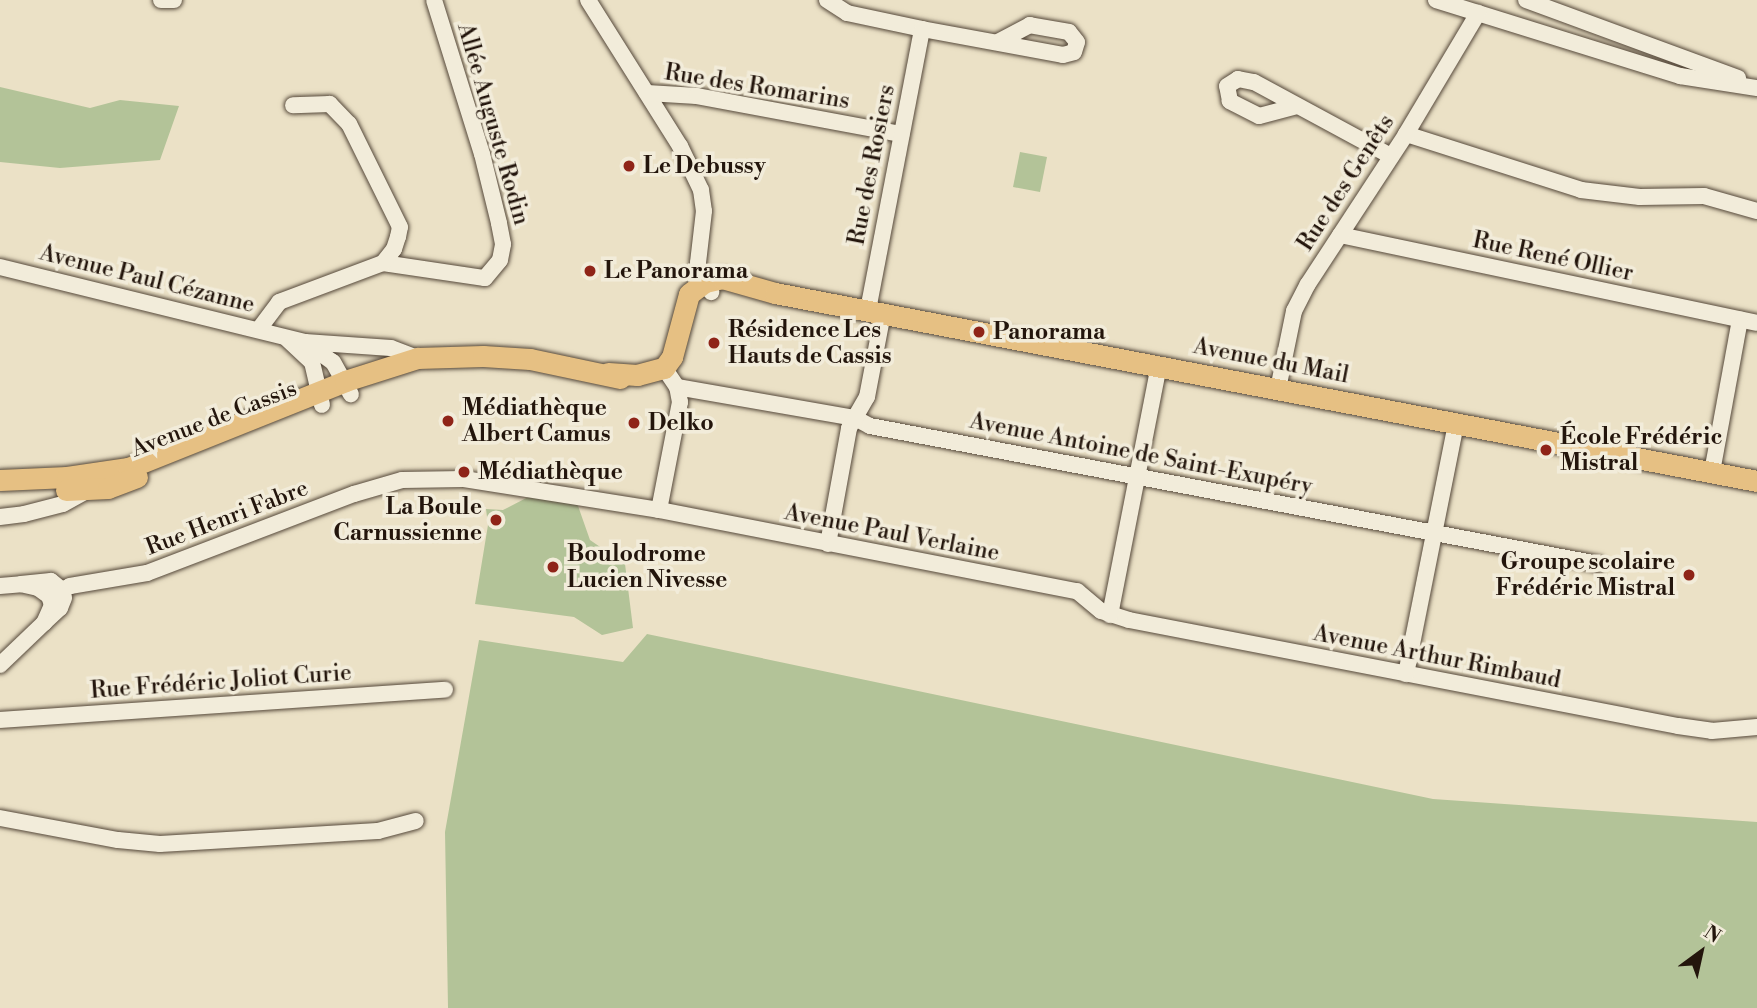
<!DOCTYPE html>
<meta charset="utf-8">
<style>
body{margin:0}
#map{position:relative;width:1757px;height:1008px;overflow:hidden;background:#ebe1c6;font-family:"Libre Bodoni",serif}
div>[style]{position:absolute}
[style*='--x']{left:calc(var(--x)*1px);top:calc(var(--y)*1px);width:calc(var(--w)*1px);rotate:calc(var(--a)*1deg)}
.green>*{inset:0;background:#b3c398}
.roads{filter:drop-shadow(0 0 2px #55483a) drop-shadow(0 0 2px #55483a)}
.minor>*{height:16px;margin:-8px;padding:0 8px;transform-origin:8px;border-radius:8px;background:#f2ecda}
.major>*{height:21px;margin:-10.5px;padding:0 10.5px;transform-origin:10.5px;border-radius:10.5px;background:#e6c083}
.dots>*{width:19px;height:19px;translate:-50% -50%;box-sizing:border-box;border:4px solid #f2ecda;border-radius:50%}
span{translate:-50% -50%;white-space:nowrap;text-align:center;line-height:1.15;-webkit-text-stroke:7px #f2ecda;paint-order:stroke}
.street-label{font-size:23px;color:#23150c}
.poi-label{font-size:23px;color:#23150c;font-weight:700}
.left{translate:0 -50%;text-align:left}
.right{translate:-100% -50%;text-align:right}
.north{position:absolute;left:1666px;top:917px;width:70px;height:70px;-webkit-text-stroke:5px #f2ecda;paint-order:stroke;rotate:33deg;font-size:19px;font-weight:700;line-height:28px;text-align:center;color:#23150c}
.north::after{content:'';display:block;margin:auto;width:24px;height:32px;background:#23150c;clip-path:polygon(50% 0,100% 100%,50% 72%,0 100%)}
</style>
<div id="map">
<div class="green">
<i style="clip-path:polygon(0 87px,90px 108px,120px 100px,179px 106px,160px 160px,60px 168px,0 162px)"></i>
<i style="clip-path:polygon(1020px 152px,1047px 157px,1040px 192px,1013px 187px)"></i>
<i style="clip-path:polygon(532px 495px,577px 503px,590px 540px,625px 564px,633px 628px,602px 635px,574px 617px,475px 604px,488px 525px,486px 509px,503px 510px)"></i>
<i style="clip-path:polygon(647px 634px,1433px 799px,1757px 822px,1757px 1008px,448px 1008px,445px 832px,479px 640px,623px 662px)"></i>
</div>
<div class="roads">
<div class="minor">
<i style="--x:161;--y:0;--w:13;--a:0"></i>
<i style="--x:588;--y:0;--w:173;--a:57.8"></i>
<i style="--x:680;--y:146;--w:49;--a:64.5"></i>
<i style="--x:701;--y:190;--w:21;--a:82"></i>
<i style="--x:704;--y:211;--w:52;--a:96.6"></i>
<i style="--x:698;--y:263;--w:11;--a:85"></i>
<i style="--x:699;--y:274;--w:22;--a:56"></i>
<i style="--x:827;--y:0;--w:24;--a:33"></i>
<i style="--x:847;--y:13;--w:77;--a:12"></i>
<i style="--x:922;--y:29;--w:143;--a:10.4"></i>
<i style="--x:1063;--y:55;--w:11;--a:-15"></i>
<i style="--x:1074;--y:52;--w:10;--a:-73"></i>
<i style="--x:1077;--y:42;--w:13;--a:-129"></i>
<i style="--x:1069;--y:32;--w:40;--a:-170"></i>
<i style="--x:1030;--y:25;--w:36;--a:152"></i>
<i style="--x:1436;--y:0;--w:256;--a:17.3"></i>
<i style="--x:1680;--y:76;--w:78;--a:8.9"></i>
<i style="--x:1526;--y:0;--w:226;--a:20.2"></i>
<i style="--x:647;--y:93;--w:50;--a:3.4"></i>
<i style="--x:697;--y:96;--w:208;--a:10.6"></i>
<i style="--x:1297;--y:106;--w:39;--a:165"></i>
<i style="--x:1259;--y:116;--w:33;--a:-153"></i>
<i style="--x:1230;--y:101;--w:15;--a:-101"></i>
<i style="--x:1227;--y:86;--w:13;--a:-32"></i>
<i style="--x:1238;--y:79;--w:16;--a:11"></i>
<i style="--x:1254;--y:82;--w:156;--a:28.4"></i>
<i style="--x:1406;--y:134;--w:184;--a:17.7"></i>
<i style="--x:1581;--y:190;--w:59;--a:6.8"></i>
<i style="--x:1640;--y:197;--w:64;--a:-0.9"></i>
<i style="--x:1704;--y:196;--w:55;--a:15.8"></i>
<i style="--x:1340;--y:235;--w:426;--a:11.9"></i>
<i style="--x:383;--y:263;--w:103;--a:8.4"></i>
<i style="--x:485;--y:278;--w:23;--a:-50"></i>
<i style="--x:500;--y:260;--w:16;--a:-79"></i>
<i style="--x:503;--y:244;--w:21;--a:-101"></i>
<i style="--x:499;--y:223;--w:71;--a:-103.8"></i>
<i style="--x:482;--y:154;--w:161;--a:-107.3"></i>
<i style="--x:0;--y:267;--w:314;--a:13.8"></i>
<i style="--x:305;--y:342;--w:86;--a:4"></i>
<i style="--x:391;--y:348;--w:28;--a:21"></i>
<i style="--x:868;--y:310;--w:286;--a:-79.1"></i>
<i style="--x:259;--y:329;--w:34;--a:-53"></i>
<i style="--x:279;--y:302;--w:111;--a:-20.6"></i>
<i style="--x:383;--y:263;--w:18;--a:-52"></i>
<i style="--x:394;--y:249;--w:13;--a:-72"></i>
<i style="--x:398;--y:237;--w:10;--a:-79"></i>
<i style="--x:400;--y:227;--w:115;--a:-116.3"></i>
<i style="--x:349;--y:124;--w:28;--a:-134"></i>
<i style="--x:330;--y:104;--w:37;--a:178"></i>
<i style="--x:287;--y:339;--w:34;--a:43"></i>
<i style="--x:312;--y:362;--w:44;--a:76.9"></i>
<i style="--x:305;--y:342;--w:34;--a:36"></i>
<i style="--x:333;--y:362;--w:37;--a:61"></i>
<i style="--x:677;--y:387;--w:181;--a:9.9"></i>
<i style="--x:855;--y:418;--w:17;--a:28"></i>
<i style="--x:870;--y:426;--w:741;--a:10.73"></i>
<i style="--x:1278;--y:389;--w:80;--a:-78.4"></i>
<i style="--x:1294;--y:311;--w:30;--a:-63"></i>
<i style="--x:1308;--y:284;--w:179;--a:-56.8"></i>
<i style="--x:1406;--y:134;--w:141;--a:-59.2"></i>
<i style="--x:1712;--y:472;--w:155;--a:-79.6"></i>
<i style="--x:659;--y:510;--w:426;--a:11"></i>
<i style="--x:1077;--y:591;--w:31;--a:40"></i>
<i style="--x:1101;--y:611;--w:29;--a:18"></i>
<i style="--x:1129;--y:620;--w:559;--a:10.93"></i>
<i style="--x:1678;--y:726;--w:34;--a:8"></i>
<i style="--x:1712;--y:731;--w:45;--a:-5.1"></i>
<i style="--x:0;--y:517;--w:24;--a:-7"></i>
<i style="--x:24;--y:514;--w:40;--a:-14.4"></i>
<i style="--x:63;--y:504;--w:31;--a:-29"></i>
<i style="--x:828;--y:544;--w:118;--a:-79.7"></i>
<i style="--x:849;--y:428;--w:36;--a:-60"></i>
<i style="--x:867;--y:397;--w:86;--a:-79.2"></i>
<i style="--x:51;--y:581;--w:13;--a:39"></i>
<i style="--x:61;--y:589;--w:9;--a:72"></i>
<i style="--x:64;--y:598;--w:11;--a:112"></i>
<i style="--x:60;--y:608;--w:22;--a:137"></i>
<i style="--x:44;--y:623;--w:20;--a:-66"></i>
<i style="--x:52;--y:605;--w:9;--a:-108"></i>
<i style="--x:49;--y:596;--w:14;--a:-144"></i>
<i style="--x:38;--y:588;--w:17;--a:-167"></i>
<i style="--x:21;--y:584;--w:30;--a:-6"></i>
<i style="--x:0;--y:586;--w:21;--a:-5"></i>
<i style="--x:49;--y:596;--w:23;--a:-25"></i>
<i style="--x:70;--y:586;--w:78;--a:-9.6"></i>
<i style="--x:147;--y:573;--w:222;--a:-20.9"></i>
<i style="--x:354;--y:494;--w:50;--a:-16.3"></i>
<i style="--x:402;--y:480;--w:62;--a:-0.9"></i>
<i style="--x:464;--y:479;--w:197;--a:9"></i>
<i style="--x:659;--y:510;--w:110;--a:-79"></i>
<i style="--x:680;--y:402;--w:15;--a:-101"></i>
<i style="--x:677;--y:387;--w:23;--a:-124"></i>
<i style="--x:1110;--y:615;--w:254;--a:-78.9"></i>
<i style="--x:0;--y:665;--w:61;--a:-43.7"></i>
<i style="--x:1406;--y:674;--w:256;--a:-78.7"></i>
<i style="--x:0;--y:720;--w:446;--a:-3.9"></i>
<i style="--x:0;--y:818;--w:120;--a:10.6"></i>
<i style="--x:118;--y:840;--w:42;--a:5.4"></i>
<i style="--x:160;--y:844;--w:218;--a:-3.4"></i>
<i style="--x:378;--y:831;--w:39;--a:-15"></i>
</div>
<div class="major">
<i style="--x:608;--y:373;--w:29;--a:4"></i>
<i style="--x:637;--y:375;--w:28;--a:-15"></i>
<i style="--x:664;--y:368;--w:14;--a:-54"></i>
<i style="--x:672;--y:357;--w:65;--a:-74.9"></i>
<i style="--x:689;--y:294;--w:20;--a:-37"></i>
<i style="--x:705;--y:282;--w:17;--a:-13"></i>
<i style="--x:722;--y:278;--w:55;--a:15.8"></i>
<i style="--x:775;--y:293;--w:1000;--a:10.84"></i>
<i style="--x:0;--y:480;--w:67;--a:-2.6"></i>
<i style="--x:67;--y:477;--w:62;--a:-8.4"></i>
<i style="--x:128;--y:468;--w:234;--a:-21.8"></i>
<i style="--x:345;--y:381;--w:76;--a:-17.7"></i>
<i style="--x:417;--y:358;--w:66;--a:-1.7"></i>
<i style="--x:483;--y:356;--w:47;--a:3.7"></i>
<i style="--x:530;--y:359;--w:92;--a:11.9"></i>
<i style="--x:66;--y:490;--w:42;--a:-2.7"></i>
<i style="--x:108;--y:488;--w:31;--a:-21"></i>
</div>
</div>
<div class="dots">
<i style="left:629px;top:166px;background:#8f2418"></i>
<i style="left:590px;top:271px;background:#8f2418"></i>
<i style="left:979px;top:332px;background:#8f2418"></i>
<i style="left:714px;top:343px;background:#8f2418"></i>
<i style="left:448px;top:421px;background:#8f2418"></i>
<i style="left:634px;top:423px;background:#8f2418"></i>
<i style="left:1546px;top:450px;background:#8f2418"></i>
<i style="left:464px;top:472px;background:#8f2418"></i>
<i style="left:496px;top:520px;background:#8f2418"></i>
<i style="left:553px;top:567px;background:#8f2418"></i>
<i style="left:1689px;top:575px;background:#8f2418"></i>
</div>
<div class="street-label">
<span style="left:757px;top:87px;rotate:9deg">Rue des Romarins</span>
<span style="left:493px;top:124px;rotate:74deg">Allée Auguste Rodin</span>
<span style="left:872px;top:165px;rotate:-79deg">Rue des Rosiers</span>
<span style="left:1346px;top:183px;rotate:-57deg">Rue des Genêts</span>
<span style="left:1553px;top:257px;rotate:12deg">Rue René Ollier</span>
<span style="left:147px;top:279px;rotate:14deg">Avenue Paul Cézanne</span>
<span style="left:1271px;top:361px;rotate:11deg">Avenue du Mail</span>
<span style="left:214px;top:419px;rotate:-21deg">Avenue de Cassis</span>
<span style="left:1141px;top:454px;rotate:11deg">Avenue Antoine de Saint-Exupéry</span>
<span style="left:227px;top:518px;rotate:-21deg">Rue Henri Fabre</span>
<span style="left:892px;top:533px;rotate:11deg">Avenue Paul Verlaine</span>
<span style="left:1437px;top:657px;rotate:11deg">Avenue Arthur Rimbaud</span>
<span style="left:221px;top:682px;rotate:-4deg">Rue Frédéric Joliot Curie</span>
</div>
<div class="poi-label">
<span class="left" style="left:643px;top:166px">Le Debussy</span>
<span class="left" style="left:604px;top:271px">Le Panorama</span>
<span class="left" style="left:728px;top:343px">Résidence Les<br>Hauts de Cassis</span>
<span class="left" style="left:993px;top:332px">Panorama</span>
<span class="left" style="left:462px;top:421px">Médiathèque<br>Albert Camus</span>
<span class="left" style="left:648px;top:423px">Delko</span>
<span class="left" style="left:1560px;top:450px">École Frédéric<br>Mistral</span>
<span class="left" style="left:478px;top:472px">Médiathèque</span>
<span class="right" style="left:482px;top:520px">La Boule<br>Carnussienne</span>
<span class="left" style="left:567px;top:567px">Boulodrome<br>Lucien Nivesse</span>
<span class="right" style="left:1675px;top:575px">Groupe scolaire<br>Frédéric Mistral</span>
</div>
<div class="north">N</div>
</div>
